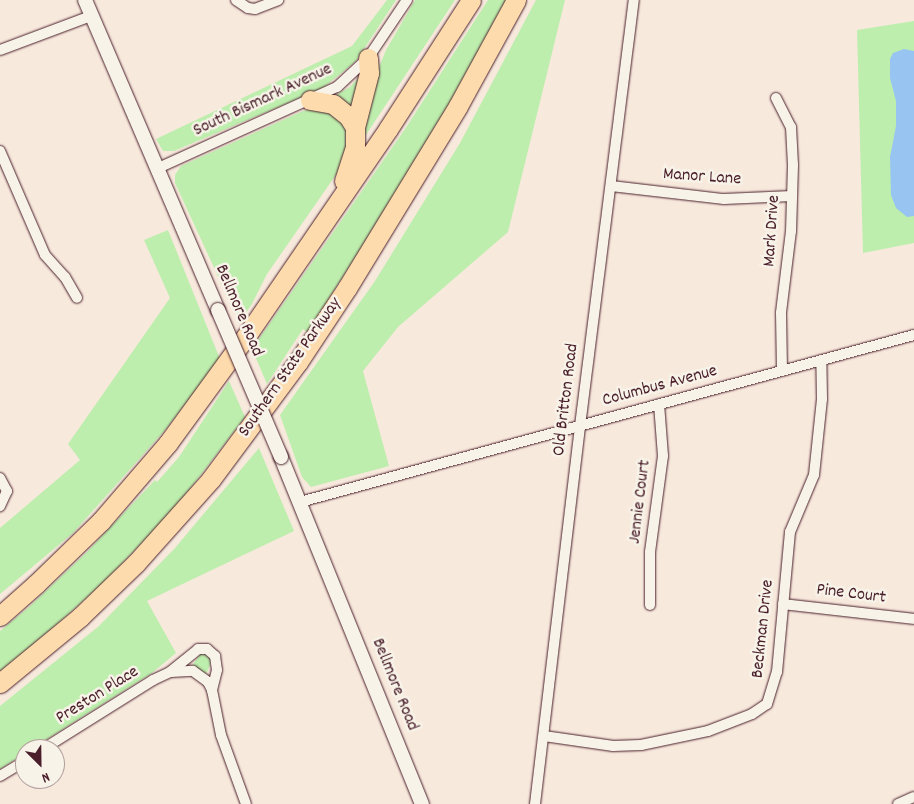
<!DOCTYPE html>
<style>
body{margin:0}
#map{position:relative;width:914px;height:804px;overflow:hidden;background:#f8e9dd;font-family:Dekko,sans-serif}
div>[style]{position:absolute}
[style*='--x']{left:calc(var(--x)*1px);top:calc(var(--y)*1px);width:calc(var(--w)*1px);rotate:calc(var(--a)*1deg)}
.green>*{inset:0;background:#bdeead}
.water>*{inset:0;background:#97c4f1}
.roads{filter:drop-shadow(0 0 1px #4a1f2b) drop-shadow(0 0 1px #4a1f2b)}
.street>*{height:10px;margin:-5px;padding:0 5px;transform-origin:5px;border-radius:5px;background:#f7f3e8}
.secondary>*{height:14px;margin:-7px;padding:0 7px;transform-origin:7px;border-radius:7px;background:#f7f3e8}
.highway>*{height:19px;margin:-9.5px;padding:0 9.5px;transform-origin:9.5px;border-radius:9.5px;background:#fedbac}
.bridges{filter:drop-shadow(0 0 1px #4a1f2b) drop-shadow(0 0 1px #4a1f2b)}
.secondary-bridge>*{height:14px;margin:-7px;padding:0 7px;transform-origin:7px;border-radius:7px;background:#f7f3e8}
span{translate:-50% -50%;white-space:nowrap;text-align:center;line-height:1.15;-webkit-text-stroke:5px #f7f3e8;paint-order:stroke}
.street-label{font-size:18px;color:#4a1f2b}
.north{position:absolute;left:15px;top:739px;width:50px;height:50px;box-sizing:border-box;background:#f7f3e8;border:1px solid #b29e9c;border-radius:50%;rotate:157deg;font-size:14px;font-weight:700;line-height:20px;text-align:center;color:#4a1f2b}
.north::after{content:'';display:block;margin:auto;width:18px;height:22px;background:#4a1f2b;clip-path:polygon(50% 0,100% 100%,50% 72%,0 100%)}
</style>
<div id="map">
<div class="green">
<i style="clip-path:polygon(387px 0,396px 0,356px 61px,323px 88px,174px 151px,163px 151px,156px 139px,352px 46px)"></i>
<i style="clip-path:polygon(415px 0,455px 0,358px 147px,365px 102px,386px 50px)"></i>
<i style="clip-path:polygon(488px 0,506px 0,468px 72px,379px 221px,307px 332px,303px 329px,267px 384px,252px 349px,405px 129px)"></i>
<i style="clip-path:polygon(536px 0,565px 0,508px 232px,398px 327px,363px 371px,389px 466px,311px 487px,302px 477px,280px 415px,375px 281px,460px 143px)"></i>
<i style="clip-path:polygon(914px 21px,914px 243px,863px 253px,857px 30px)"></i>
<i style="clip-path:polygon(363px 73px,352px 115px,330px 98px,350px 87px)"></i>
<i style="clip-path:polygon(315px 108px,334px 112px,348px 127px,349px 147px,340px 169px,267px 274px,252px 304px,240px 321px,236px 310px,234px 311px,175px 183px,175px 175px,181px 166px,303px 111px)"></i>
<i style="clip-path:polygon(168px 230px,220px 359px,166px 429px,73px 533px,0 594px,0 528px,80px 460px,68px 444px,170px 298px,144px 240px)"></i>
<i style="clip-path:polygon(229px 381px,245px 417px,176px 507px,106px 580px,52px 629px,0 671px,0 631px,29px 607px,86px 553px,155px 480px,157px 482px,179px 457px)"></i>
<i style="clip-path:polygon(259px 448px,294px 531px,147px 601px,176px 653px,152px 673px,31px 749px,25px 749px,25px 753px,0 769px,0 706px,99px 626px,175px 548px)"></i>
<i style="clip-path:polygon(201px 653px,209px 655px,212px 661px,206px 674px,192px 666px)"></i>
</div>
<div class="water">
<i style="clip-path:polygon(904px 49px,914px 51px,914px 216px,907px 217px,896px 208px,891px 195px,890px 157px,896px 126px,896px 101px,890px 78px,890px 59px,893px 53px)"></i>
</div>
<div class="roads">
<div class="street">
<i style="--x:236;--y:0;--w:14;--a:34"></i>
<i style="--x:248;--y:8;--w:7;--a:8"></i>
<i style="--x:255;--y:9;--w:25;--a:-21"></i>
<i style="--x:0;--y:50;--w:97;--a:-20.5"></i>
<i style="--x:776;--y:98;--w:33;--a:63"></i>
<i style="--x:791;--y:127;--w:38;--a:87"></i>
<i style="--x:793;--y:165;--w:66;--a:91.7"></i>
<i style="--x:791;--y:231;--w:83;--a:97"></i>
<i style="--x:781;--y:313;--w:58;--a:89"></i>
<i style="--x:0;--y:151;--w:113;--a:66.6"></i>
<i style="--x:45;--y:255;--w:30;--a:48"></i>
<i style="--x:65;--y:277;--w:24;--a:60"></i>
<i style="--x:156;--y:169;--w:199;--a:-24.4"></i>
<i style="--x:337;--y:87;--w:42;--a:-43.1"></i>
<i style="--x:368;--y:58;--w:70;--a:-56.1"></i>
<i style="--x:611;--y:186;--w:114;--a:6.6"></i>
<i style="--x:724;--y:199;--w:68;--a:-2.5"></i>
<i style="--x:0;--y:478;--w:15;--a:62"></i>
<i style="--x:7;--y:491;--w:17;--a:115"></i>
<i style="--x:300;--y:502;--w:636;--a:-15.22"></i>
<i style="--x:783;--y:604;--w:132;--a:6.5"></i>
<i style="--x:650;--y:605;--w:53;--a:-90"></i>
<i style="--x:650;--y:552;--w:97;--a:-82.3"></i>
<i style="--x:663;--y:456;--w:52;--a:-94.4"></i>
<i style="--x:171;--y:672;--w:22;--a:-3"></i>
<i style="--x:193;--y:671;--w:19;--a:36"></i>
<i style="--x:208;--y:682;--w:9;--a:63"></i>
<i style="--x:212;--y:690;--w:46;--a:78.7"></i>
<i style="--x:221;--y:735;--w:73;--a:70.1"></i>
<i style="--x:544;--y:736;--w:70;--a:8.2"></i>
<i style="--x:613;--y:746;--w:28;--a:-2"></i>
<i style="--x:641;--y:745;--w:68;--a:-11.8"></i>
<i style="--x:708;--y:731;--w:47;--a:-21.1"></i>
<i style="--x:752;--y:714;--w:18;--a:-34"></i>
<i style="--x:767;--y:704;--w:34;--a:-73"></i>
<i style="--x:777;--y:672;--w:141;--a:-84.7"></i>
<i style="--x:790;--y:532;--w:62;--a:-67.2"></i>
<i style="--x:814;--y:475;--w:76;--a:-84"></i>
<i style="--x:822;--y:399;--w:39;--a:-91"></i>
<i style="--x:43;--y:749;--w:130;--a:-32.1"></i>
<i style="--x:153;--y:680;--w:19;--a:-25"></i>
<i style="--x:170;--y:672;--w:36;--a:-39"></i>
<i style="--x:198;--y:649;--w:9;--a:0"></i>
<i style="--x:207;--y:649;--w:11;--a:41"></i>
<i style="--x:215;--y:656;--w:14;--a:82"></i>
<i style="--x:217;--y:670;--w:21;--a:104"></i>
<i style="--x:0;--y:776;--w:29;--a:-31"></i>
<i style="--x:535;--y:804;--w:381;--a:-83.2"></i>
<i style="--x:580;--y:426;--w:429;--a:-82.8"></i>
<i style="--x:898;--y:804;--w:17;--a:-24"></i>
</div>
<div class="secondary">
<i style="--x:85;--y:0;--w:337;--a:66.8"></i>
<i style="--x:281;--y:457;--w:375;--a:67.9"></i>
</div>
<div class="highway">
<i style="--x:310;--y:100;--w:23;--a:10"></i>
<i style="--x:333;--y:104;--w:19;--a:39"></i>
<i style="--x:348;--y:116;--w:13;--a:58"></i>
<i style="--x:344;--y:181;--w:35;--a:-72"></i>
<i style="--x:355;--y:148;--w:21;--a:-90"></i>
<i style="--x:355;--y:127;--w:56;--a:-75.5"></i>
<i style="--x:369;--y:73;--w:15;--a:-94"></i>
<i style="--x:0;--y:616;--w:48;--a:-41.6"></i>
<i style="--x:36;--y:584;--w:91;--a:-44.1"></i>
<i style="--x:101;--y:521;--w:103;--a:-49.3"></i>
<i style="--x:168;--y:443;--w:137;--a:-53.9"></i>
<i style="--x:249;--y:332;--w:246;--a:-55.6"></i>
<i style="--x:388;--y:129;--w:153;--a:-57.2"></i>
<i style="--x:0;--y:683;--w:104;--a:-39.5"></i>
<i style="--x:80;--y:617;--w:78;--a:-44"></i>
<i style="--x:136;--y:563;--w:113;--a:-48.2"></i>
<i style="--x:211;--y:479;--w:146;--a:-53.4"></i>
<i style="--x:298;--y:362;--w:89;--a:-56.5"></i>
<i style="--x:347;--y:288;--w:213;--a:-58.6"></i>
<i style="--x:458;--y:106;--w:121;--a:-61.3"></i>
</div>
</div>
<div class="bridges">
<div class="secondary-bridge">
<i style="--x:218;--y:310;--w:160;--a:66.8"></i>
</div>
</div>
<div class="street-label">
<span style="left:263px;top:101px;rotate:-25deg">South Bismark Avenue</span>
<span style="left:702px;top:178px;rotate:4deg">Manor Lane</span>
<span style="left:773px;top:231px;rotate:-86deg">Mark Drive</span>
<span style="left:238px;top:311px;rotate:67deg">Bellmore Road</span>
<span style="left:291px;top:368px;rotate:-55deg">Southern State Parkway</span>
<span style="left:660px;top:387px;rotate:-15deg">Columbus Avenue</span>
<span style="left:567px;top:400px;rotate:-83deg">Old Britton Road</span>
<span style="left:641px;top:502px;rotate:-83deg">Jennie Court</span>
<span style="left:851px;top:595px;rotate:7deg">Pine Court</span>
<span style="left:764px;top:629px;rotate:-84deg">Beckman Drive</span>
<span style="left:394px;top:685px;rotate:68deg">Bellmore Road</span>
<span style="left:98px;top:696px;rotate:-32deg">Preston Place</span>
</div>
<div class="north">N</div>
</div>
